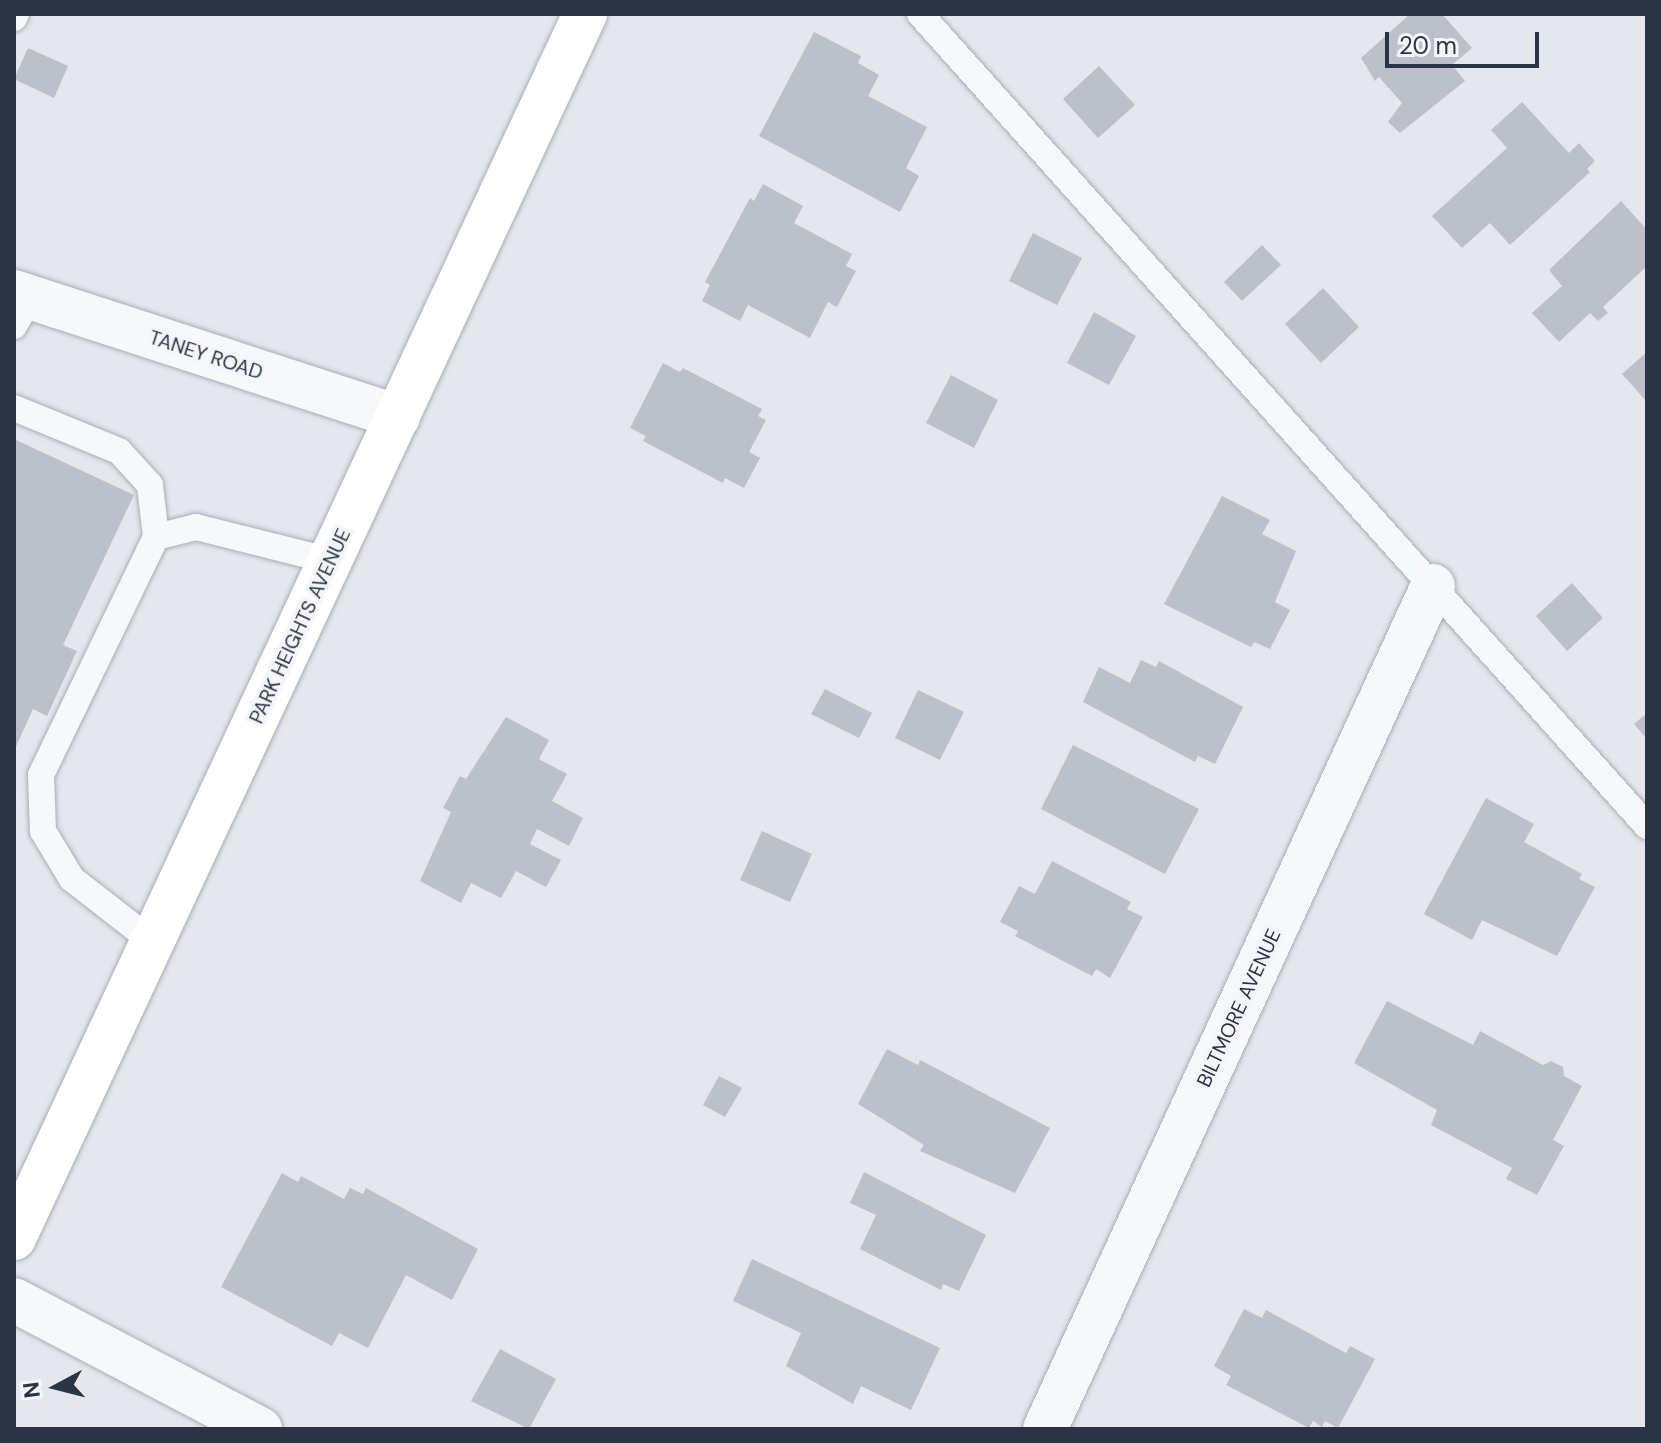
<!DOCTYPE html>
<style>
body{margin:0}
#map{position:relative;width:1661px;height:1443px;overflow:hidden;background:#e4e7ec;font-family:"DM Sans",sans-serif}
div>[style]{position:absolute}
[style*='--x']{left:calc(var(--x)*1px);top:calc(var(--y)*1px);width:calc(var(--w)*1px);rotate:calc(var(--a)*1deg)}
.building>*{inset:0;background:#bbc0ca}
.roads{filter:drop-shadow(0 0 2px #a9aeb7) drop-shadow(0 0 2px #a9aeb7)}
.lane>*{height:26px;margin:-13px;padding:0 13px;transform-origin:13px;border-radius:13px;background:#f7f8fa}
.street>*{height:44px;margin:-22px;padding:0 22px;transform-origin:22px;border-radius:22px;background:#f7f8fa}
.secondary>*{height:44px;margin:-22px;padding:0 22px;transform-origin:22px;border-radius:22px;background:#fff}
span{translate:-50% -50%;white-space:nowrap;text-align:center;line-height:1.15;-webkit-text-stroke:8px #f4f6f9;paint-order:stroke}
.street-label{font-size:20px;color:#2b3445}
.frame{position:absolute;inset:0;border:16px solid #2b3445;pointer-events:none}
.north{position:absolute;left:16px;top:1347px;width:80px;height:80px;-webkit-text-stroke:6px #f4f6f9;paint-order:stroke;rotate:263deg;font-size:22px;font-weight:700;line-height:32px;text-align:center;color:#2b3445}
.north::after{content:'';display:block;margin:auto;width:28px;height:36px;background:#2b3445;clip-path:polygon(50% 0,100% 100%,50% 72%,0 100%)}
.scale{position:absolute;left:1385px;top:32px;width:154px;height:36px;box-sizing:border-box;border:4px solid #2b3445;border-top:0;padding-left:10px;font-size:24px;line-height:28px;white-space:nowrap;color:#2b3445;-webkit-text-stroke:6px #f4f6f9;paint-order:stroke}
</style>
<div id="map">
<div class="building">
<i style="clip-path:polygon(1410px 14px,1442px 14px,1472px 48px,1452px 65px,1465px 81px,1400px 133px,1388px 122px,1402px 103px,1379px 77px,1375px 81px,1361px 58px)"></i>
<i style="clip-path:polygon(814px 32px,861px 56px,858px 63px,879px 75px,868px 96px,927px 127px,906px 168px,919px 176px,900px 212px,759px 136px)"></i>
<i style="clip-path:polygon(28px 48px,68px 66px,54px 98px,14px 79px)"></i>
<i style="clip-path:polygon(1099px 66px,1135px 105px,1098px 138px,1063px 99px)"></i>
<i style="clip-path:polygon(1522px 102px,1569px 153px,1579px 143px,1595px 161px,1587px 169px,1590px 172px,1510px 245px,1490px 223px,1462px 248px,1432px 216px,1507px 148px,1491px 130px)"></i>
<i style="clip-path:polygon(763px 184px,803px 206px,794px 223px,852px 254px,846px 266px,856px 271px,837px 307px,828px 302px,810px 338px,748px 305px,740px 321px,702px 301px,710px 285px,705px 282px,750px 198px,754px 201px)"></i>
<i style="clip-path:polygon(1621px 201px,1647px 230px,1647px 266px,1603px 307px,1608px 313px,1598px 321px,1590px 313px,1559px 342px,1532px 313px,1562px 286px,1549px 270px)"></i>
<i style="clip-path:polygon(1033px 233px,1082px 258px,1057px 305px,1009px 281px)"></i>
<i style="clip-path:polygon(1262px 245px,1281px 265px,1242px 301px,1224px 282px)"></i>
<i style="clip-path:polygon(1323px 288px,1359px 327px,1321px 363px,1285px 324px)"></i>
<i style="clip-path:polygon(1094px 312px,1136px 336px,1109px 385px,1067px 363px)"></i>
<i style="clip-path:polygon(1647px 352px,1647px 402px,1622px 374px)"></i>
<i style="clip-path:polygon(663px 363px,680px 372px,683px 368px,762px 409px,758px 416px,766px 420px,749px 452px,760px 458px,744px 488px,725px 478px,723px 483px,643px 441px,646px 436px,630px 428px)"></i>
<i style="clip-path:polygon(951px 375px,998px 400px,974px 448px,926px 423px)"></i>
<i style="clip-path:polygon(14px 439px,134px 495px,63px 645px,77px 651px,47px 716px,33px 709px,14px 751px)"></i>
<i style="clip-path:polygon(1222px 496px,1270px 520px,1262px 534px,1296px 551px,1275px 602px,1290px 610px,1270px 649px,1254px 642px,1251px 647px,1164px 604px)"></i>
<i style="clip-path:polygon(1572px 583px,1603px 618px,1567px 651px,1536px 616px)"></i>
<i style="clip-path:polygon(1141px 660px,1156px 667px,1159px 661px,1243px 707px,1215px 764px,1198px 756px,1195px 762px,1083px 702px,1099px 667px,1130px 683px)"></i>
<i style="clip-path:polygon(825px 689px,872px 713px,859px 738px,811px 714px)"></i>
<i style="clip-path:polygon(918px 690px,964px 712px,940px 760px,895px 738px)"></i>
<i style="clip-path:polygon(1647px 713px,1647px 739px,1634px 724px)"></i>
<i style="clip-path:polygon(506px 717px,549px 740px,539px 759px,567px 774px,552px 801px,583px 818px,569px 846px,537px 829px,530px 844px,561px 860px,546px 887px,516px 871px,501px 898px,471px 883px,461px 903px,420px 881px,451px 812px,443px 808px,460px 776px,466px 779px)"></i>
<i style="clip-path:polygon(1073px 745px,1199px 809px,1165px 874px,1041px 809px)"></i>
<i style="clip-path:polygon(1486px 798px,1534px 824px,1524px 842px,1582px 874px,1579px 879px,1595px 887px,1557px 956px,1482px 920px,1472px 940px,1424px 914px)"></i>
<i style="clip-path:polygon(762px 831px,812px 854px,790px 902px,740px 880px)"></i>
<i style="clip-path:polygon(1052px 861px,1131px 902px,1127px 909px,1143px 917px,1110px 978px,1096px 969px,1092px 976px,1015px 936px,1018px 931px,1000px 922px,1019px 886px,1035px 894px)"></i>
<i style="clip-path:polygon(1387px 1001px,1473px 1045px,1480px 1031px,1543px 1065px,1551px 1061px,1563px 1067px,1564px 1076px,1582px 1086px,1553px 1140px,1564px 1146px,1537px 1195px,1506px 1179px,1512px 1168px,1431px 1125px,1437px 1110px,1354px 1063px)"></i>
<i style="clip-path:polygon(887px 1049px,918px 1065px,920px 1060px,1050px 1128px,1015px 1193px,920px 1151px,924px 1145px,858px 1104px)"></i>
<i style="clip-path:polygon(719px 1076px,742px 1088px,725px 1117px,703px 1105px)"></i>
<i style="clip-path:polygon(864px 1172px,986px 1235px,959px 1291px,943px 1284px,941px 1290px,860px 1249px,876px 1215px,850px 1203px)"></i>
<i style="clip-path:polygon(282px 1173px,298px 1182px,301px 1176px,344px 1199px,350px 1188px,363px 1194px,366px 1188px,478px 1249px,452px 1300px,406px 1275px,368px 1348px,339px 1333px,332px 1346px,221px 1287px)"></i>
<i style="clip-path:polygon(752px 1259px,940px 1348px,911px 1410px,861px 1386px,853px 1404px,786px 1366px,801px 1333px,733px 1301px)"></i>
<i style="clip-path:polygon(1244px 1309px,1262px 1318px,1266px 1310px,1346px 1353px,1350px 1346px,1375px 1359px,1338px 1428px,1325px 1421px,1322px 1427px,1313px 1421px,1309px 1428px,1226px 1385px,1231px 1376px,1214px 1366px)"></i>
<i style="clip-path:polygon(500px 1349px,556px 1379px,529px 1429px,471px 1401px)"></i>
</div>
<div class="roads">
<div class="lane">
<i style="--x:920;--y:14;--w:1090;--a:48.16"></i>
<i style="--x:14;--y:18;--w:4;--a:-63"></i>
<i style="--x:14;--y:326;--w:32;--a:-60"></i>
<i style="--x:14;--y:408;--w:113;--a:22.3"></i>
<i style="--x:119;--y:451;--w:46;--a:47.6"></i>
<i style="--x:150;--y:485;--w:52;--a:83.4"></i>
<i style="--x:156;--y:537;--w:264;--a:115.8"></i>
<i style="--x:41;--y:775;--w:56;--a:88"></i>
<i style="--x:43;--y:831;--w:56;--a:58.9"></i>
<i style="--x:72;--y:879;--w:101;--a:37.8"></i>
<i style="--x:156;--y:537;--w:41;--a:-14"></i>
<i style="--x:196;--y:527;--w:139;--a:14.1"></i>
</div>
<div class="street">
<i style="--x:14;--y:292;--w:404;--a:18"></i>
<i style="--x:14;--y:1300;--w:278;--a:27.7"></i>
<i style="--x:1045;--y:1429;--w:928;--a:-65.29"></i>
</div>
<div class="secondary">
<i style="--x:14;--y:1238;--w:1351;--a:-64.99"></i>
</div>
</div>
<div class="street-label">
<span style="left:206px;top:355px;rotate:18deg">TANEY ROAD</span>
<span style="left:300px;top:626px;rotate:-65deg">PARK HEIGHTS AVENUE</span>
<span style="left:1239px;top:1008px;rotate:-65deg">BILTMORE AVENUE</span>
</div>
<div class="frame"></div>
<div class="north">N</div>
<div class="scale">20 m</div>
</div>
